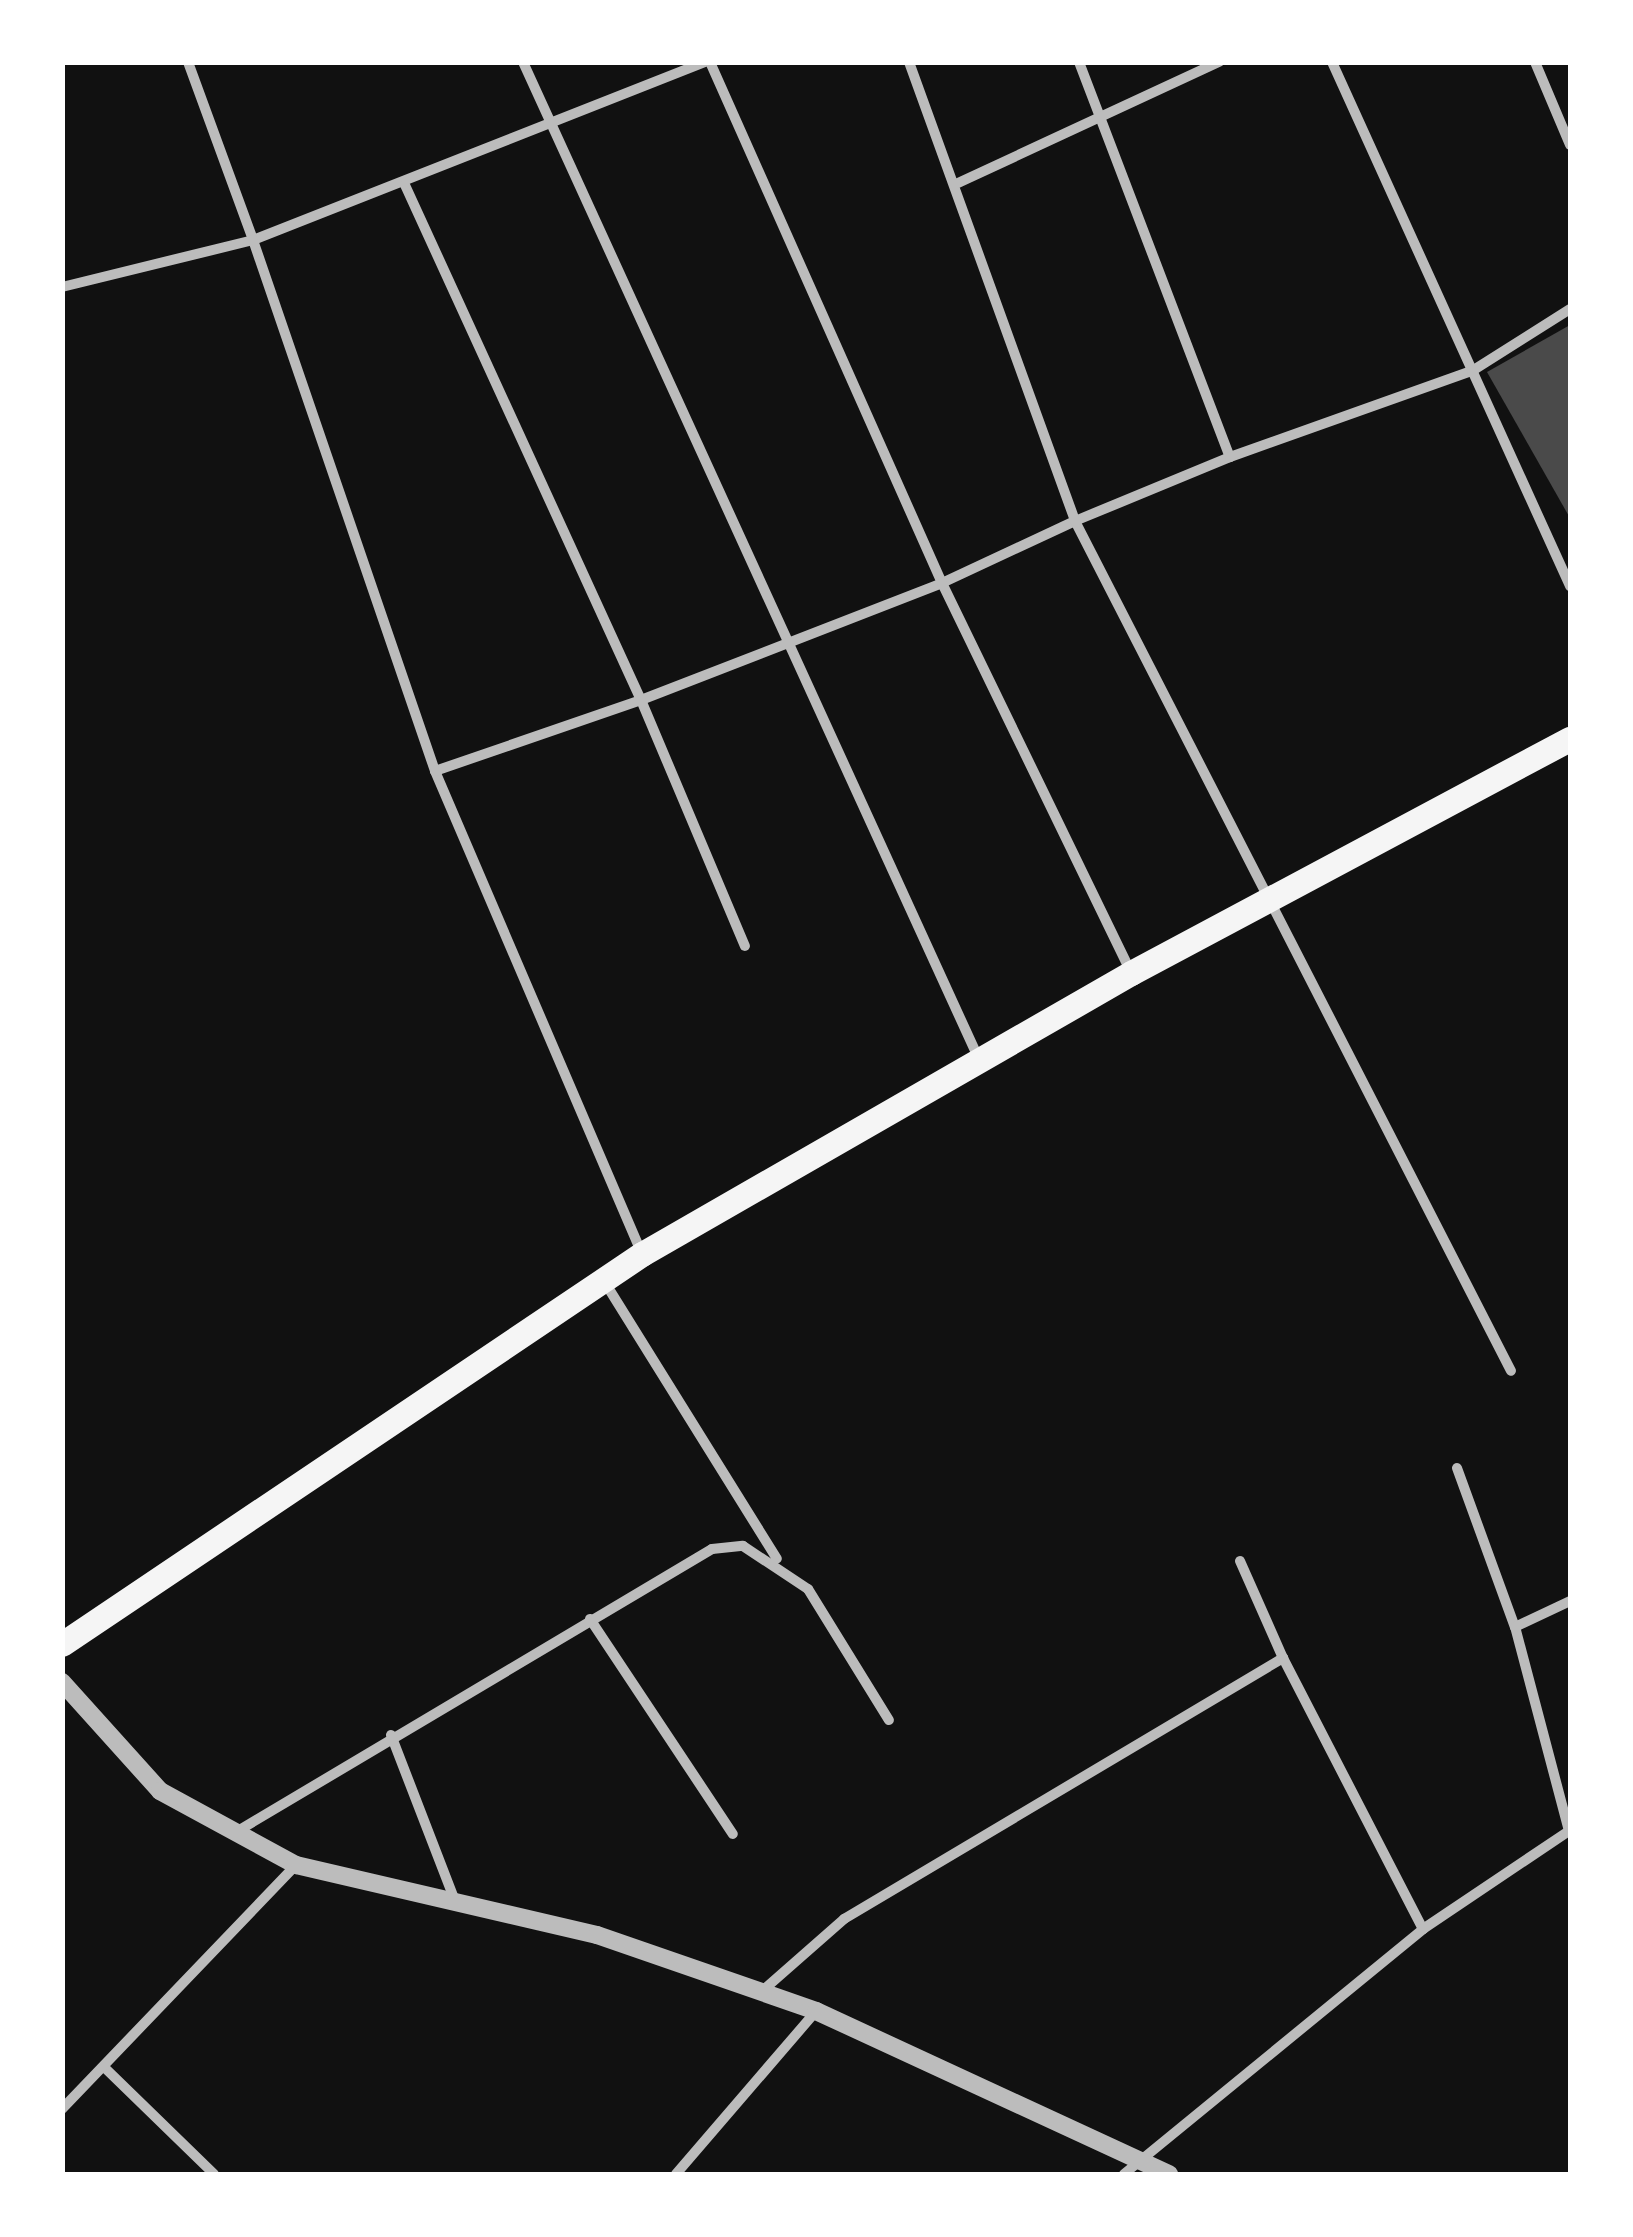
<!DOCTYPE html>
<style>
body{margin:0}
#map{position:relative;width:1633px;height:2237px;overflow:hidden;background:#111;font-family:Signika,sans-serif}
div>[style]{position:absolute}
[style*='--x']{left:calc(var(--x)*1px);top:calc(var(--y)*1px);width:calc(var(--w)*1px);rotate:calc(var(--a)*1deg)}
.building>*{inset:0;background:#4a4a4a}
.minor>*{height:10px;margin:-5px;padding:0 5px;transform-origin:5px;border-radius:5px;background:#bcbcbc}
.tertiary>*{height:18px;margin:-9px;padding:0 9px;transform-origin:9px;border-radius:9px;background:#bcbcbc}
.primary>*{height:25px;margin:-12.5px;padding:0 12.5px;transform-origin:12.5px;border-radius:12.5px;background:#f5f5f5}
span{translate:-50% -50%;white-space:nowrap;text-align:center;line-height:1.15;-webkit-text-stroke:9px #fff;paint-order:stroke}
.frame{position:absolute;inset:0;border:65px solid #fff;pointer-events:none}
</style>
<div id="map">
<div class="building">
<i style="clip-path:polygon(1570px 325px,1570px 518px,1487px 372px)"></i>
</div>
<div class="minor">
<i style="--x:188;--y:62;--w:189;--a:69.9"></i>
<i style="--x:253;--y:240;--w:486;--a:-21.5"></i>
<i style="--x:523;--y:62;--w:1094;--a:65.43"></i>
<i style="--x:710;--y:62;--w:570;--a:66"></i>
<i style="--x:942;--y:583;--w:147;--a:-25"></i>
<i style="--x:1075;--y:521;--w:955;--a:62.84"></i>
<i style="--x:909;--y:62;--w:488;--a:70.1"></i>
<i style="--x:1075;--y:521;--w:168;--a:-22.4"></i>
<i style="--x:1079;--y:62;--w:423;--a:69.1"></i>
<i style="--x:1230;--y:457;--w:257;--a:-19.6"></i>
<i style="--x:1472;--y:371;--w:116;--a:-32.3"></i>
<i style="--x:1332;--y:62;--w:576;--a:65.57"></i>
<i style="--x:1535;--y:62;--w:90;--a:67.1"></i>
<i style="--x:958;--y:183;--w:288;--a:-24.9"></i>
<i style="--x:405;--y:185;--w:566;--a:65.38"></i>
<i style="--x:641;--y:700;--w:323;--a:-21.2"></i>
<i style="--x:942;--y:583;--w:431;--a:64.1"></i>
<i style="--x:62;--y:287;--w:197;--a:-13.8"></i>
<i style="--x:253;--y:240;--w:561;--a:71.08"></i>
<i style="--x:435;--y:771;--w:525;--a:66.8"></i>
<i style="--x:435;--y:771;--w:218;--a:-19"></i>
<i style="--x:641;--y:700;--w:267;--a:67.1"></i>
<i style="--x:604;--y:1281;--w:327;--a:58.1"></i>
<i style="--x:1457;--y:1468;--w:169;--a:70"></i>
<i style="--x:1240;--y:1561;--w:106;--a:66.1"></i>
<i style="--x:590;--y:1619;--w:258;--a:56.4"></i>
<i style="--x:391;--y:1735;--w:178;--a:68.9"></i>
<i style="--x:236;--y:1832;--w:554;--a:-30.73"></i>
<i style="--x:712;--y:1549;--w:31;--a:-6"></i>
<i style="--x:743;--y:1546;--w:78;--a:33.5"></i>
<i style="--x:808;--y:1589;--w:154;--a:58.3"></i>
<i style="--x:761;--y:1992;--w:111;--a:-41.3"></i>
<i style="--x:844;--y:1919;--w:511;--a:-30.73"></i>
<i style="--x:1283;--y:1658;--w:305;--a:62.7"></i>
<i style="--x:105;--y:2068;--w:152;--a:44.2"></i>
<i style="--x:62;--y:2109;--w:338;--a:-46.2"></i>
<i style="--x:676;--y:2174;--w:215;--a:-49.3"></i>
<i style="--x:1124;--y:2174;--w:387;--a:-39.3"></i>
<i style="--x:1423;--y:1929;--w:176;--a:-33.9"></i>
<i style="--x:1569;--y:1831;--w:211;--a:-104.8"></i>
<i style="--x:1515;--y:1627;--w:61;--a:-25.3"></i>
</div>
<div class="tertiary">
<i style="--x:62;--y:1682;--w:147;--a:48"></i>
<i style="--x:160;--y:1791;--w:155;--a:28.6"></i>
<i style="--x:296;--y:1865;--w:309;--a:13.1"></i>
<i style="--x:597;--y:1935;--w:232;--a:19.1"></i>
<i style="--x:816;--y:2011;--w:389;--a:24.8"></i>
</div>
<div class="primary">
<i style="--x:62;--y:1644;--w:699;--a:-33.92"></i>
<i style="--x:642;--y:1254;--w:564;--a:-29.88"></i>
<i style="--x:1131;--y:973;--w:497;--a:-28.1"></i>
</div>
<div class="frame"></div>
</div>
